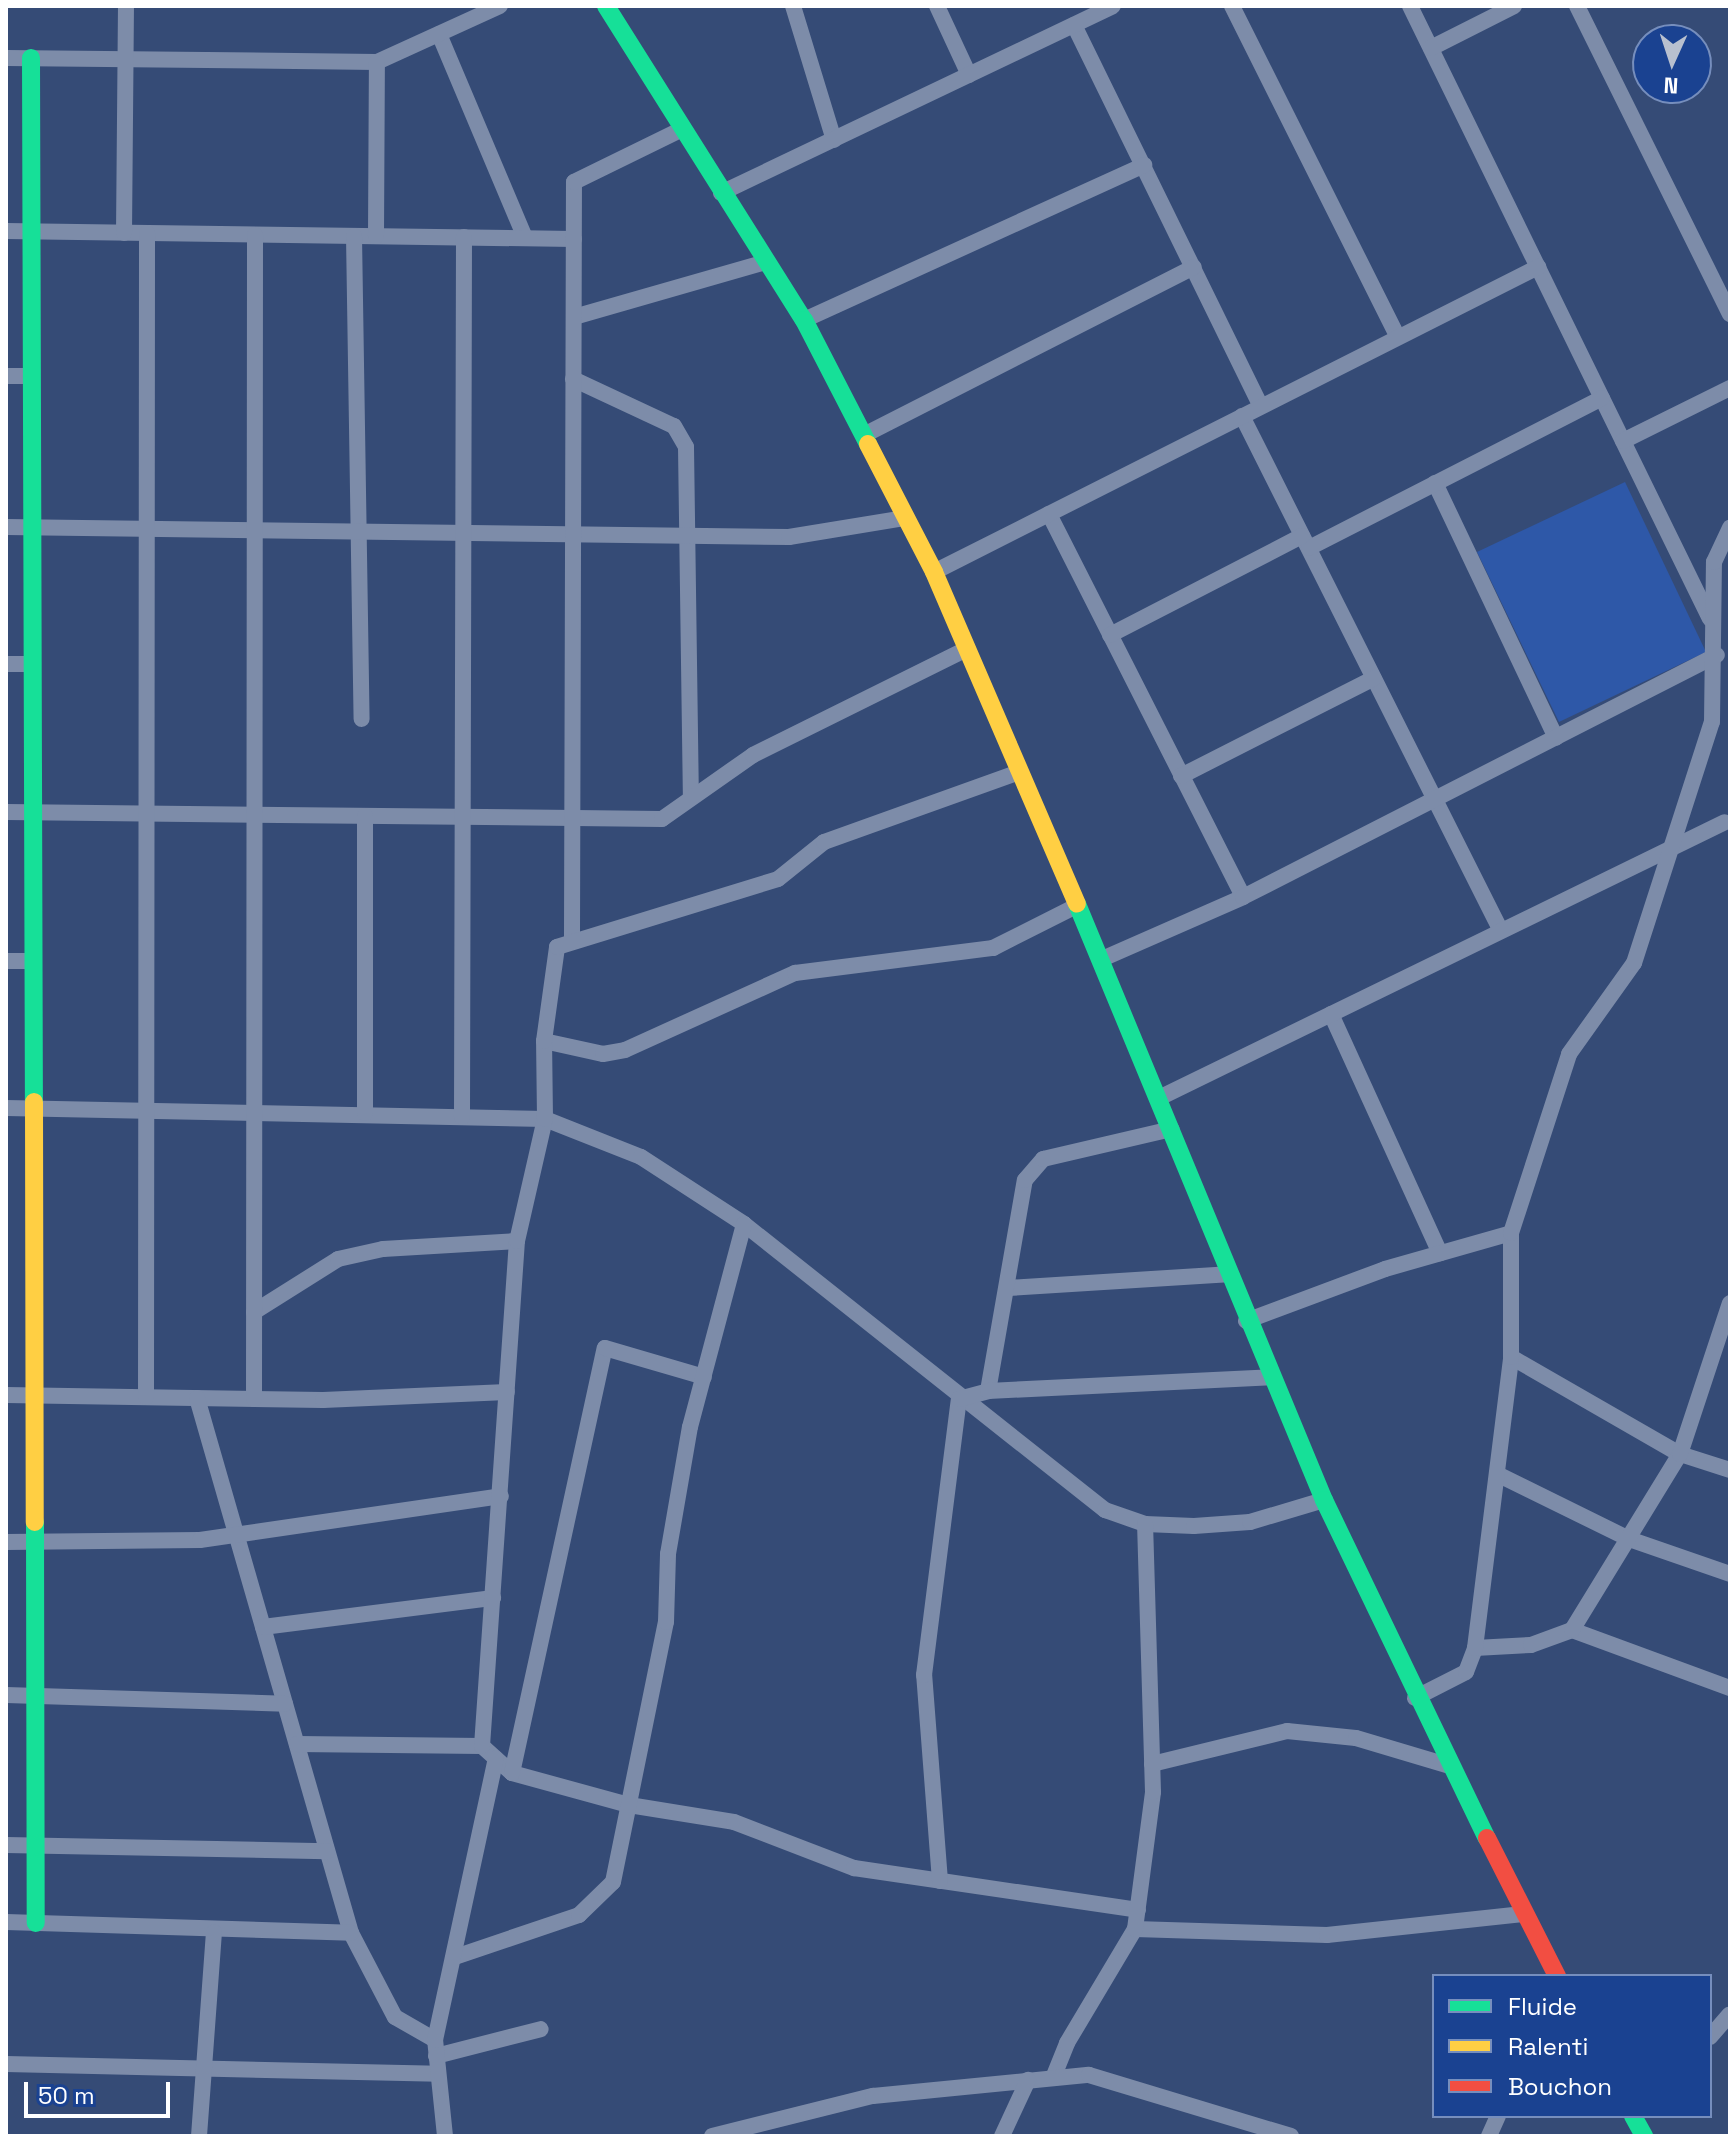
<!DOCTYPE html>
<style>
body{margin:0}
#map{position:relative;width:1736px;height:2142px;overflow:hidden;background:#354b76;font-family:"Space Grotesk",sans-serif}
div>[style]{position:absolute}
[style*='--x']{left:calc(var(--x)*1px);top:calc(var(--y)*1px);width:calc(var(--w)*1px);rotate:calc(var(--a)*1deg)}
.green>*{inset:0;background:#2e58a8}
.street>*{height:16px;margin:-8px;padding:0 8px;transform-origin:8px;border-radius:8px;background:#7d8ca9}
.fast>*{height:18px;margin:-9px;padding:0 9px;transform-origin:9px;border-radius:9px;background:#16e098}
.slow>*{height:18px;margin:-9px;padding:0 9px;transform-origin:9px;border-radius:9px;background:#ffcf43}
.jam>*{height:18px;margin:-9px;padding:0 9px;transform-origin:9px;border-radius:9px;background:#f24e42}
span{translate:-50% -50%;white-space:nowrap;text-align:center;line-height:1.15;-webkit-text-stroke:8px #1a4291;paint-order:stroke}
.frame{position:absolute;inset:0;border:8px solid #fff;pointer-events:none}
.legend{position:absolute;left:1432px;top:1974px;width:280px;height:144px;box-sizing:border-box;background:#1a4291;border:2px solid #768ebd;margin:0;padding:10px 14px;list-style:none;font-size:24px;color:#fff}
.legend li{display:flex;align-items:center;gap:16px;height:40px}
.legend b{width:40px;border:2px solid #768ebd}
.north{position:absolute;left:1632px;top:24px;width:80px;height:80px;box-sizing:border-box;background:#1a4291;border:2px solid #768ebd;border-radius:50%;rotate:183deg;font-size:22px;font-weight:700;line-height:32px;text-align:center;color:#fff}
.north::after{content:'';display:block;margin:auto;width:28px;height:36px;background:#b8c0cf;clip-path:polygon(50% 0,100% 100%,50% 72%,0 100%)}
.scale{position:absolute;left:24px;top:2082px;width:146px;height:36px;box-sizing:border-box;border:4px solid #fff;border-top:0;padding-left:10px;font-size:24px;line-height:28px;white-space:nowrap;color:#fff;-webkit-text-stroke:6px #1a4291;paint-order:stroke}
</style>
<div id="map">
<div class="green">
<i style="clip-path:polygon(1625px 482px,1706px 652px,1559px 722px,1477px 552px)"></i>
</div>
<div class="street">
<i style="--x:793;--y:6;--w:140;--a:73"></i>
<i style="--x:937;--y:6;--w:76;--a:65.1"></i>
<i style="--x:1232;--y:6;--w:370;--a:63.4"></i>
<i style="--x:1410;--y:6;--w:682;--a:63.92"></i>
<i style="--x:1577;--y:6;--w:344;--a:63.6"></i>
<i style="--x:1074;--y:25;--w:424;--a:63.9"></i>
<i style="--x:439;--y:34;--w:221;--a:67.1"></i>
<i style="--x:1431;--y:48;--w:93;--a:-26.8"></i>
<i style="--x:6;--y:58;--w:371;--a:0.6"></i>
<i style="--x:377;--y:62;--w:135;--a:-24.5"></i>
<i style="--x:721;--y:193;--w:434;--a:-25.5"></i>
<i style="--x:6;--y:231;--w:568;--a:0.81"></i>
<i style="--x:124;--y:233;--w:227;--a:-89.5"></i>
<i style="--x:354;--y:236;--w:483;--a:89.1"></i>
<i style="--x:376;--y:236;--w:174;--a:-89.7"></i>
<i style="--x:574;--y:317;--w:200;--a:-16"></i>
<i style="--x:804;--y:320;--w:374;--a:-24.5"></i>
<i style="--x:6;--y:376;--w:26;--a:0"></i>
<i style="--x:573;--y:379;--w:111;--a:25"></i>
<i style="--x:674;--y:426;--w:24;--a:60"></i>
<i style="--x:686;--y:447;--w:351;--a:89.2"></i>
<i style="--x:1242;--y:416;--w:576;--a:63.3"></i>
<i style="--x:864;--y:435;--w:370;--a:-27"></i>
<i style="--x:1623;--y:441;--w:119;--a:-26.4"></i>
<i style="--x:1435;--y:483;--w:282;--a:64.6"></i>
<i style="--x:1049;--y:514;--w:429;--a:63.1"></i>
<i style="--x:6;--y:527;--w:783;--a:0.73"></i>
<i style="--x:789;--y:537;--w:118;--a:-9.3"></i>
<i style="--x:1309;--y:548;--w:329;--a:-27.1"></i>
<i style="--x:934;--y:572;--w:677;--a:-26.79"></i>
<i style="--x:1110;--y:635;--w:216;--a:-27.3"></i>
<i style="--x:6;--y:664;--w:27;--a:0"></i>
<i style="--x:1181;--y:776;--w:216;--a:-26.9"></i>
<i style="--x:6;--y:812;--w:656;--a:0.61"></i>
<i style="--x:662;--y:819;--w:111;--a:-35.1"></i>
<i style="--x:753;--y:755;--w:239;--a:-26.4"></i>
<i style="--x:572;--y:937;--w:755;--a:-89.85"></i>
<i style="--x:574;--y:182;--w:120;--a:-26.1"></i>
<i style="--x:1102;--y:959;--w:154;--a:-23.7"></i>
<i style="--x:1243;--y:897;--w:532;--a:-27.05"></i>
<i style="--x:6;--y:961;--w:28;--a:0"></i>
<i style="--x:1331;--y:1014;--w:263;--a:65.5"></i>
<i style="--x:544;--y:1041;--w:60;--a:12.4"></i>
<i style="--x:603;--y:1054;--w:22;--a:-10"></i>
<i style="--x:625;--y:1050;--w:187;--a:-24.4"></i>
<i style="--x:795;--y:973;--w:200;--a:-7.2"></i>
<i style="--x:993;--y:948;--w:93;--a:-26.8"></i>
<i style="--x:1161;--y:1097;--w:627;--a:-25.99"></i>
<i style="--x:6;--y:1108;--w:539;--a:1.17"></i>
<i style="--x:545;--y:1119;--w:103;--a:21.6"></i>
<i style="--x:641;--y:1157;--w:123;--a:33"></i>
<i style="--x:744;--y:1224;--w:461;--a:38.4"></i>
<i style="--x:1105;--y:1510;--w:42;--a:19.3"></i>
<i style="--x:1145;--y:1524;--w:49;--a:2.3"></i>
<i style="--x:1194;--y:1526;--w:56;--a:-4.1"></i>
<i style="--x:1250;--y:1522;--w:77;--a:-16.6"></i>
<i style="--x:365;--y:1113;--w:297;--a:-90"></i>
<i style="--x:462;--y:1117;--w:880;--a:-89.87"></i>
<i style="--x:1008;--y:1288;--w:220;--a:-3.6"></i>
<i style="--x:254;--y:1312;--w:99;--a:-32.2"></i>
<i style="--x:338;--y:1259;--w:46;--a:-12.5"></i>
<i style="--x:383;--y:1249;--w:134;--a:-3.4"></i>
<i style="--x:1246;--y:1321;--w:148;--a:-20.5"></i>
<i style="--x:1385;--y:1269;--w:131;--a:-15.9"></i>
<i style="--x:1511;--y:1357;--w:195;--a:29.9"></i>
<i style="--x:1680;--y:1454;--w:52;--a:17.7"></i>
<i style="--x:988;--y:1391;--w:214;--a:-80.1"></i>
<i style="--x:1025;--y:1180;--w:28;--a:-49"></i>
<i style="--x:1043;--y:1159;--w:132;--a:-13.1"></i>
<i style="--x:6;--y:1395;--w:317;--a:0.9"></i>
<i style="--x:323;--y:1400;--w:184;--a:-2.5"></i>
<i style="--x:146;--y:1397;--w:1164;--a:-89.95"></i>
<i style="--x:197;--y:1398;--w:557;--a:73.94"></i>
<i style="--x:351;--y:1933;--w:95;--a:62.4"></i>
<i style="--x:395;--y:2017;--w:46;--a:29.9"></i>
<i style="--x:254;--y:1399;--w:1164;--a:-89.95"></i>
<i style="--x:1497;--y:1474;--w:147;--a:26.2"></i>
<i style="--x:1629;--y:1539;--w:107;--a:19.1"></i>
<i style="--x:6;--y:1542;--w:194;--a:-0.6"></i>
<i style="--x:200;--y:1540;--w:304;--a:-8.3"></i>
<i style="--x:263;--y:1627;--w:232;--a:-7.2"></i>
<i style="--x:1572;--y:1630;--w:168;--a:20.2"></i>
<i style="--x:1475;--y:1648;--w:56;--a:-3.1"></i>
<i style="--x:1531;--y:1645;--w:44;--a:-20.1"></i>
<i style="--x:1572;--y:1630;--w:206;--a:-58.5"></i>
<i style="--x:1680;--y:1454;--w:159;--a:-71.7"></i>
<i style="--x:6;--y:1695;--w:279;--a:1.8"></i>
<i style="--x:1415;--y:1698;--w:57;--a:-27"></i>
<i style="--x:1466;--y:1672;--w:26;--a:-69"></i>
<i style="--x:1475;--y:1648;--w:293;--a:-82.9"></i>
<i style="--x:1511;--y:1357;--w:124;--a:-90"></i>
<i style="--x:1511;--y:1233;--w:188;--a:-72"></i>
<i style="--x:1569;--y:1054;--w:112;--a:-54.5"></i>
<i style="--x:1634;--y:963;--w:253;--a:-72.1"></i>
<i style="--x:1712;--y:722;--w:160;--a:-89.3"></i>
<i style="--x:1714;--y:562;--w:38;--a:-65"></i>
<i style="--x:297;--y:1744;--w:185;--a:0.6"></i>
<i style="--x:482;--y:1746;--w:40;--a:42"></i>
<i style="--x:512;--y:1773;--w:121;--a:15.3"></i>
<i style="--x:629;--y:1805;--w:106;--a:9.2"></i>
<i style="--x:734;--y:1822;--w:129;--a:21"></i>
<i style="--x:854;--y:1868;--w:287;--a:8.4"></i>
<i style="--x:482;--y:1746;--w:506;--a:-86.04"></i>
<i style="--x:517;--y:1241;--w:125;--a:-77.1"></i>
<i style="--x:545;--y:1119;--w:78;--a:-90.7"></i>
<i style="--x:544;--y:1041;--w:95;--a:-82.1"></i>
<i style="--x:557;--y:947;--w:231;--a:-17.1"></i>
<i style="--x:778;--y:879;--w:59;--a:-38.8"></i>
<i style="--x:824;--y:842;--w:208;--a:-19.7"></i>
<i style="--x:1152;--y:1764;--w:139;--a:-13.7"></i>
<i style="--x:1287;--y:1731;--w:69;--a:5.8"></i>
<i style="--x:1356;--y:1738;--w:98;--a:16.6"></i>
<i style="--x:512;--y:1773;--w:435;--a:-77.7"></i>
<i style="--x:605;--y:1348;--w:103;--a:16.3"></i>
<i style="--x:6;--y:1845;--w:321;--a:1.1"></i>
<i style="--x:940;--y:1881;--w:207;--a:-94.4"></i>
<i style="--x:924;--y:1675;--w:278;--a:-82.8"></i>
<i style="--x:959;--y:1399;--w:30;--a:-15"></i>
<i style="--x:988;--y:1391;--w:283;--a:-2.8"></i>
<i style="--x:6;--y:1922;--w:345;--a:1.8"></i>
<i style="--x:1135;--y:1929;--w:192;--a:1.8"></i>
<i style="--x:1327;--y:1935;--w:197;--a:-6.1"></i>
<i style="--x:455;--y:1957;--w:131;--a:-18.7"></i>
<i style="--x:579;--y:1915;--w:47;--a:-44.1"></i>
<i style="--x:613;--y:1882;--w:265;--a:-78.5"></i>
<i style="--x:666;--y:1622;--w:68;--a:-88.3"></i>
<i style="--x:668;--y:1554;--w:129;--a:-80.2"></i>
<i style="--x:690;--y:1427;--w:210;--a:-75.1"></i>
<i style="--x:1710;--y:2037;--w:30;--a:-49"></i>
<i style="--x:436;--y:2056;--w:108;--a:-14.4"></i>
<i style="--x:6;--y:2064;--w:432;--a:1.3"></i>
<i style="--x:1053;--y:2078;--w:38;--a:-68"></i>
<i style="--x:1067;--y:2043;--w:133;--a:-59.2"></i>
<i style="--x:1135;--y:1929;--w:138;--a:-82.5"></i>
<i style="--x:1153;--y:1792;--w:268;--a:-91.7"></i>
<i style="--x:199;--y:2136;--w:204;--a:-85.8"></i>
<i style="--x:445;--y:2136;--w:97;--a:-95.9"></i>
<i style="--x:435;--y:2040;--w:288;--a:-77.8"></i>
<i style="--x:712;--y:2136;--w:166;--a:-14"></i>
<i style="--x:873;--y:2096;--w:217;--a:-5.6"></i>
<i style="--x:1089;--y:2075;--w:211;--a:16.8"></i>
<i style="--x:1002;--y:2136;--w:62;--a:-65.1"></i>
<i style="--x:1489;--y:2136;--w:22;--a:-66"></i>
</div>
<div class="fast">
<i style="--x:606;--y:6;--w:371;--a:57.8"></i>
<i style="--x:804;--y:320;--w:140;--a:62.7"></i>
<i style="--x:31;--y:58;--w:1044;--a:89.84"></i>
<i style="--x:1077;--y:904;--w:645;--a:67.49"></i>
<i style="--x:1324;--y:1500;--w:375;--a:64.3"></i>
<i style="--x:35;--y:1522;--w:401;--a:89.9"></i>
<i style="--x:1633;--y:2116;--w:23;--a:61"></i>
</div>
<div class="slow">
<i style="--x:868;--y:444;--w:144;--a:62.7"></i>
<i style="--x:934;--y:572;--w:361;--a:66.7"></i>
<i style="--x:34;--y:1102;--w:420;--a:89.9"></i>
</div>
<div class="jam">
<i style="--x:1487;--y:1838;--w:155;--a:63.1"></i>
</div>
<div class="frame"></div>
<ul class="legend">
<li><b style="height:10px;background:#16e098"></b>Fluide</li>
<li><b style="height:10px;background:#ffcf43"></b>Ralenti</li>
<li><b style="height:10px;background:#f24e42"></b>Bouchon</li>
</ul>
<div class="north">N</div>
<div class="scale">50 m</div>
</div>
